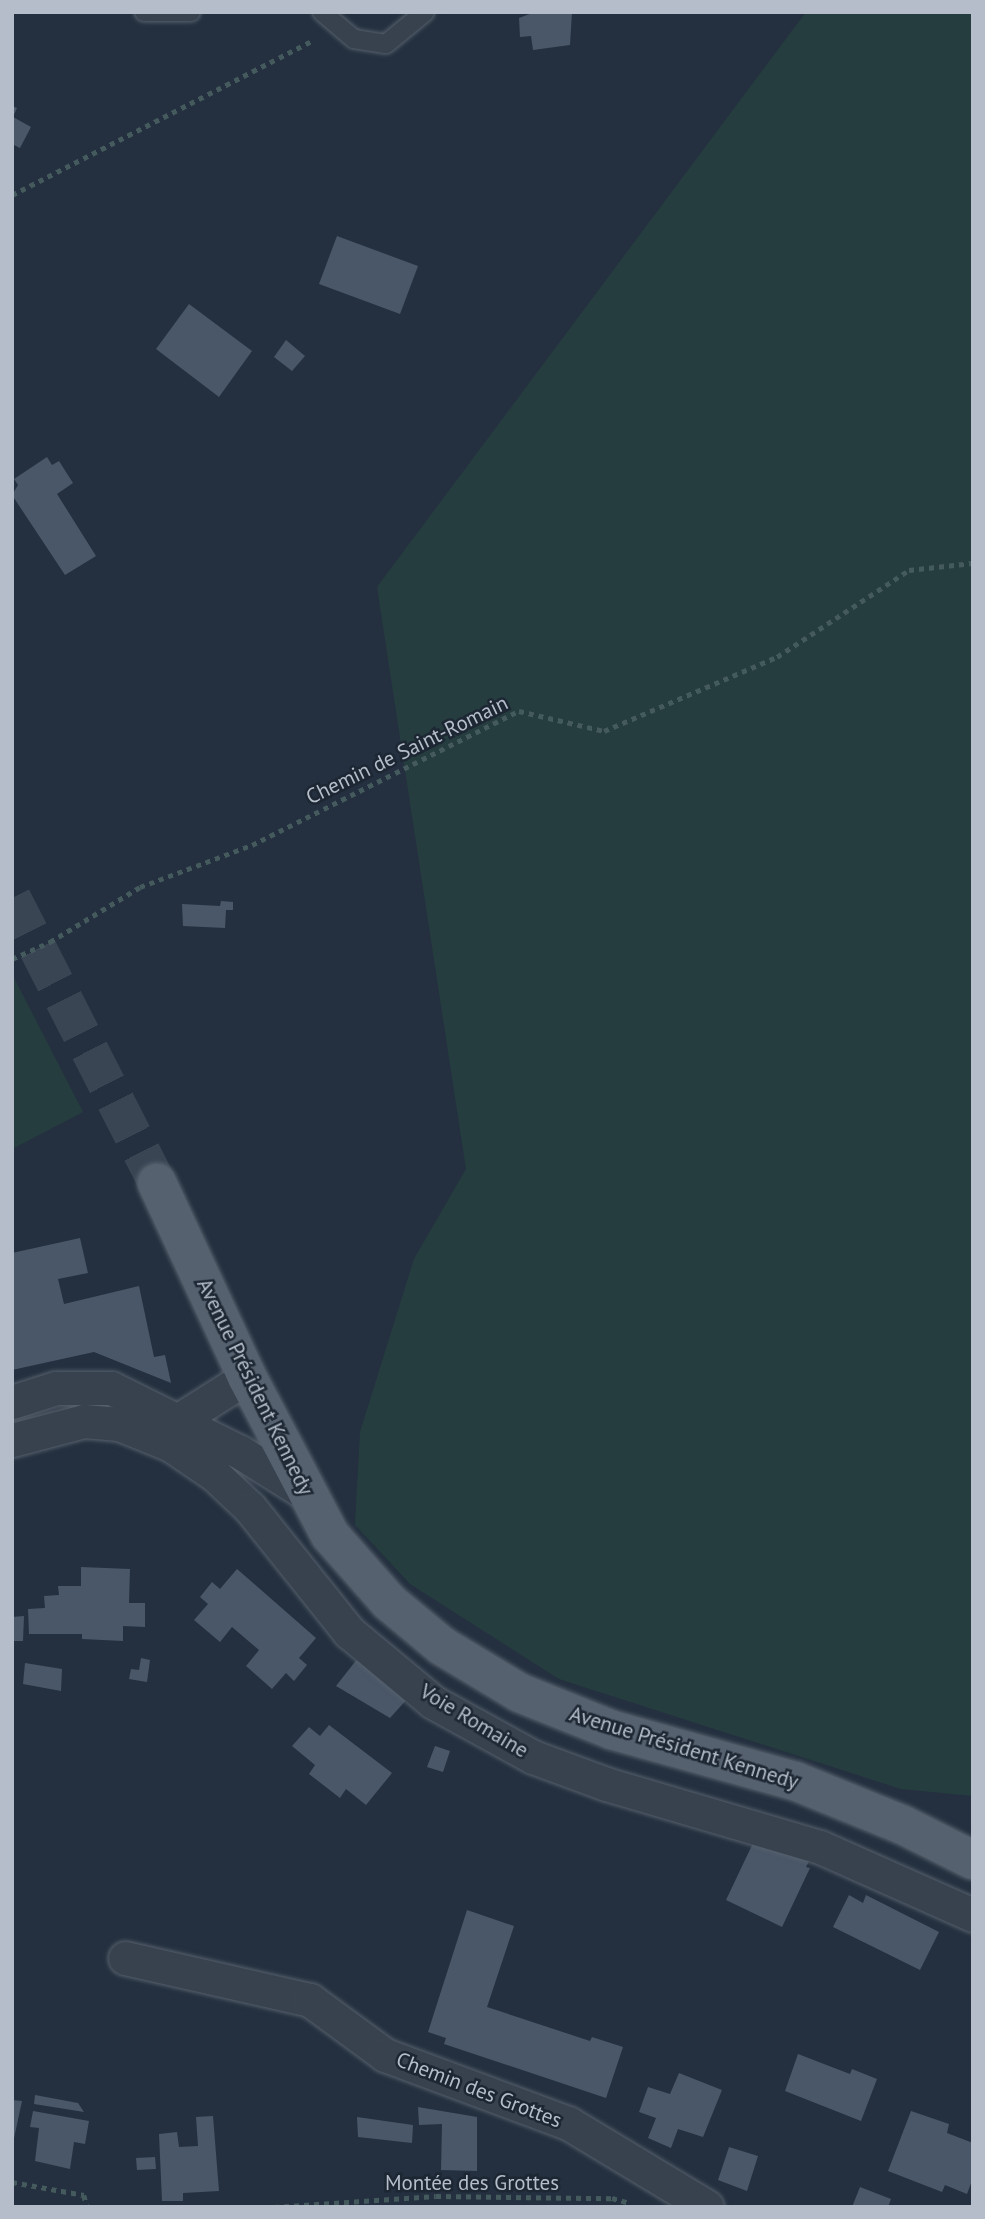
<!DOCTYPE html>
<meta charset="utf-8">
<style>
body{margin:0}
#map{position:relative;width:985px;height:2219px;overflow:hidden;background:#24303f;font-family:"PT Sans",sans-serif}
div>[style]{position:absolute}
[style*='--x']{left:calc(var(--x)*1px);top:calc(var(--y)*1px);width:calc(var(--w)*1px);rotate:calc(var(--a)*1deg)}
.green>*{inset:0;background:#263d40}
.building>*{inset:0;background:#4a5768}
.primary-tunnel>*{height:38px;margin-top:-19px;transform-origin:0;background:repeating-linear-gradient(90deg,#3a4554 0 38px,transparent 0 57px)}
.path>*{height:4.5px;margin-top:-2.25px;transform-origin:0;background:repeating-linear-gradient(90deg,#445a5d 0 5px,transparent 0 10px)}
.roads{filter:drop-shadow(0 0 2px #56606c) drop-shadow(0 0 2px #56606c)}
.service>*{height:18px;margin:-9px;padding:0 9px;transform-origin:9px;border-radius:9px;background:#38424f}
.minor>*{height:33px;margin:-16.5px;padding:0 16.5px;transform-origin:16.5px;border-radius:16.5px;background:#38424f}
.primary>*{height:38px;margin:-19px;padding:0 19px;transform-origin:19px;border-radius:19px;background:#56616f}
span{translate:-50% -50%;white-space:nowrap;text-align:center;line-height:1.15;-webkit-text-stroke:5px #1d2734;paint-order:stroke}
.street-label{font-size:21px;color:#b4bdc9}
.frame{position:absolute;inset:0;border:14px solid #b4bdc9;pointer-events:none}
</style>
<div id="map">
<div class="green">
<i style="clip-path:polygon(806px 12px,973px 12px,973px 1796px,901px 1789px,559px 1679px,410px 1584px,355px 1525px,360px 1432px,414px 1259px,466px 1169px,377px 587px)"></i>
<i style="clip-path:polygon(12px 974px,83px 1112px,12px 1149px)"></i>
</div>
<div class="building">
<i style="clip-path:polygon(535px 12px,572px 12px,570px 45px,533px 50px,531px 36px,520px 37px,519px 18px)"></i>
<i style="clip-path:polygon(12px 106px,17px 108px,13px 117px,31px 127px,20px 148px,12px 144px)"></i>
<i style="clip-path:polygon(337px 236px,418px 266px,400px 314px,319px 284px)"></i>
<i style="clip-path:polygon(189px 304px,252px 351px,219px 397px,156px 349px)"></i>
<i style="clip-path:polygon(286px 340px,305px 356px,292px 371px,274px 357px)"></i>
<i style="clip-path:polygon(47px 457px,52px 465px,59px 461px,73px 483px,57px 494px,96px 556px,65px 575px,12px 495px,18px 485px,14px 479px)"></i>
<i style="clip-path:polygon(221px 901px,233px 902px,233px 910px,226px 910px,225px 928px,183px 926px,182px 904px,220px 906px)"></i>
<i style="clip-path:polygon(80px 1238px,88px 1273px,58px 1279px,64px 1304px,139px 1286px,154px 1357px,165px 1355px,171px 1383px,94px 1352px,12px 1370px,12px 1253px)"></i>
<i style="clip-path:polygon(81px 1567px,130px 1569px,129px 1603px,145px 1603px,145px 1627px,123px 1626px,123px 1641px,82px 1639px,82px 1634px,29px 1634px,28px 1609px,45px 1608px,44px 1596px,59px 1595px,58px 1586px,81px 1586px)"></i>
<i style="clip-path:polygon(237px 1569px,316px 1638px,299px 1658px,307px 1665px,294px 1681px,286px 1673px,272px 1689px,246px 1666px,259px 1650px,232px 1627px,220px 1642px,194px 1620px,208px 1604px,200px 1597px,212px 1582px,220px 1589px)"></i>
<i style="clip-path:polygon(24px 1616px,23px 1641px,12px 1641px,12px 1617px)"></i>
<i style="clip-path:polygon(361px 1654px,408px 1698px,390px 1718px,336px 1686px)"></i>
<i style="clip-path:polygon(141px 1658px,150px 1660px,147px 1682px,129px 1679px,131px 1669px,139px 1670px)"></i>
<i style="clip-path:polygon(25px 1663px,62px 1669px,61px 1691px,23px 1684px)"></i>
<i style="clip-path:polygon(329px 1725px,392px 1773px,366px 1805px,346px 1789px,340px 1798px,309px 1774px,315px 1765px,292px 1746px,309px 1727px,320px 1736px)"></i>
<i style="clip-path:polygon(435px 1746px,450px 1751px,443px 1772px,427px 1767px)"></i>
<i style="clip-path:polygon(754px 1841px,809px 1861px,806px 1867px,810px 1868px,782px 1927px,726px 1900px)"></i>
<i style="clip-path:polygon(849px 1895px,863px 1903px,866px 1895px,939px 1932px,920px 1970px,833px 1927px)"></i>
<i style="clip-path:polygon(467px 1910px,514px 1926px,487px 2007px,590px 2041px,592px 2037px,623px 2047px,606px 2098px,444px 2044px,446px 2038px,428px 2032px)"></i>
<i style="clip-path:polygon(798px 2054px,850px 2074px,852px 2069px,877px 2079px,861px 2121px,785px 2091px)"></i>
<i style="clip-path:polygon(679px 2073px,722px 2090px,703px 2137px,678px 2129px,671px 2148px,648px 2138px,656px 2118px,639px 2112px,648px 2087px,670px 2094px)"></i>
<i style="clip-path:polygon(35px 2095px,78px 2103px,84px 2112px,34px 2104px)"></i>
<i style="clip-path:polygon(12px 2100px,22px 2101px,13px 2143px,12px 2143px)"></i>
<i style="clip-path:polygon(418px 2107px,477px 2117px,477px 2171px,441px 2170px,442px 2124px,419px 2125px)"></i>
<i style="clip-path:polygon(33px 2111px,89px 2121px,85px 2144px,74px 2142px,70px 2169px,35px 2161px,39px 2128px,30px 2127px)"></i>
<i style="clip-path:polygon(911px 2111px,949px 2124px,947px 2133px,973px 2143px,973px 2178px,967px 2194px,945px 2185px,942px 2192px,888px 2171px)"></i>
<i style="clip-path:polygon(213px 2116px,219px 2191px,183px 2193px,183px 2201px,162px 2201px,159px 2134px,177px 2132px,179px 2147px,198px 2146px,196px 2117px)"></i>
<i style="clip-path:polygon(357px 2117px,413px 2125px,412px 2143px,358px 2137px)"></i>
<i style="clip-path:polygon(729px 2147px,758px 2156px,747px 2191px,718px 2180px)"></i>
<i style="clip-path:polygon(155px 2157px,156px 2169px,137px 2170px,136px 2158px)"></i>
<i style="clip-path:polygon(860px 2187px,891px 2199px,888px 2207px,852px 2207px)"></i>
</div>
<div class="primary-tunnel">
<i style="--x:12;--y:898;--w:320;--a:63"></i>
</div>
<div class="path">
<i style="--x:12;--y:195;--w:339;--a:-27.2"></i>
<i style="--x:12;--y:959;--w:42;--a:-24.1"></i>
<i style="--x:50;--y:942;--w:105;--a:-31.4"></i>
<i style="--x:140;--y:887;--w:120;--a:-20.6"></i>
<i style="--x:252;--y:845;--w:299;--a:-26.7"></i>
<i style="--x:519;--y:711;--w:87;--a:13.2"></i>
<i style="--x:604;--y:731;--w:188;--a:-23.2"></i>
<i style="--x:777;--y:657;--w:158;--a:-33.4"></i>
<i style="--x:909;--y:570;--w:64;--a:-6.2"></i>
<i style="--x:12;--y:2182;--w:73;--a:10.2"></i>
<i style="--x:84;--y:2195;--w:12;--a:76"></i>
<i style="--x:274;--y:2207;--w:162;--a:-3.9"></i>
<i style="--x:436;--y:2196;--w:176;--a:0.7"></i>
<i style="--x:612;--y:2198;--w:18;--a:16"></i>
</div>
<div class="roads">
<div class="service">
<i style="--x:144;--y:12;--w:47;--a:0"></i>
<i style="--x:322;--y:12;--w:42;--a:40.2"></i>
<i style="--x:354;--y:39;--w:32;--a:9"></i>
<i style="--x:386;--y:44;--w:50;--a:-39.4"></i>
</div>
<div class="minor">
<i style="--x:12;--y:1402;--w:46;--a:-17.7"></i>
<i style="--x:56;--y:1388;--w:55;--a:0"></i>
<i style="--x:111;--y:1388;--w:144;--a:26.4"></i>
<i style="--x:240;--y:1452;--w:79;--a:32.1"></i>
<i style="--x:179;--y:1420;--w:80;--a:-32.3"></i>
<i style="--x:12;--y:1440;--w:74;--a:-14.8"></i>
<i style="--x:84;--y:1421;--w:35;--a:5"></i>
<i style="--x:119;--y:1424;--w:56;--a:22"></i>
<i style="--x:171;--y:1445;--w:53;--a:34.3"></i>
<i style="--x:215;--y:1475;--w:48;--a:43.3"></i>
<i style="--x:250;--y:1508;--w:159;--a:51.4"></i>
<i style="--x:349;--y:1632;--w:109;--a:39.8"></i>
<i style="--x:433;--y:1702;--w:114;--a:28.8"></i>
<i style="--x:533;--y:1757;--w:78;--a:20.3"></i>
<i style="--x:606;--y:1784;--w:223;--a:16.4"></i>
<i style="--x:820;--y:1847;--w:167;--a:24"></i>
<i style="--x:125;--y:1958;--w:190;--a:12.8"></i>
<i style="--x:310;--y:2000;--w:93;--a:36.3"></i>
<i style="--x:385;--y:2055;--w:195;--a:20.4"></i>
<i style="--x:568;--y:2123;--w:162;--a:31.1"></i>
</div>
<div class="primary">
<i style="--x:157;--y:1183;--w:214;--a:65.1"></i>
<i style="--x:247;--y:1377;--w:178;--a:62.3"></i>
<i style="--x:330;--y:1535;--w:89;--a:48.6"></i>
<i style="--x:389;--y:1602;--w:69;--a:39.7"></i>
<i style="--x:442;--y:1646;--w:91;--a:31.1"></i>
<i style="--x:520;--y:1693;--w:99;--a:21.9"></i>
<i style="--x:612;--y:1730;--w:190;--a:15.6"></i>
<i style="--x:795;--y:1781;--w:117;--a:22.2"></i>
<i style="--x:903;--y:1825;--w:78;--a:26.6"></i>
</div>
</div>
<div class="street-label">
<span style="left:407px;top:750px;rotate:-26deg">Chemin de Saint-Romain</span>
<span style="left:255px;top:1387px;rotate:64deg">Avenue Président Kennedy</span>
<span style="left:474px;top:1721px;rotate:31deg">Voie Romaine</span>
<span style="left:684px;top:1748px;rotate:17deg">Avenue Président Kennedy</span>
<span style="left:479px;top:2090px;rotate:21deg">Chemin des Grottes</span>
<span style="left:472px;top:2183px">Montée des Grottes</span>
</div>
<div class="frame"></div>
</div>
